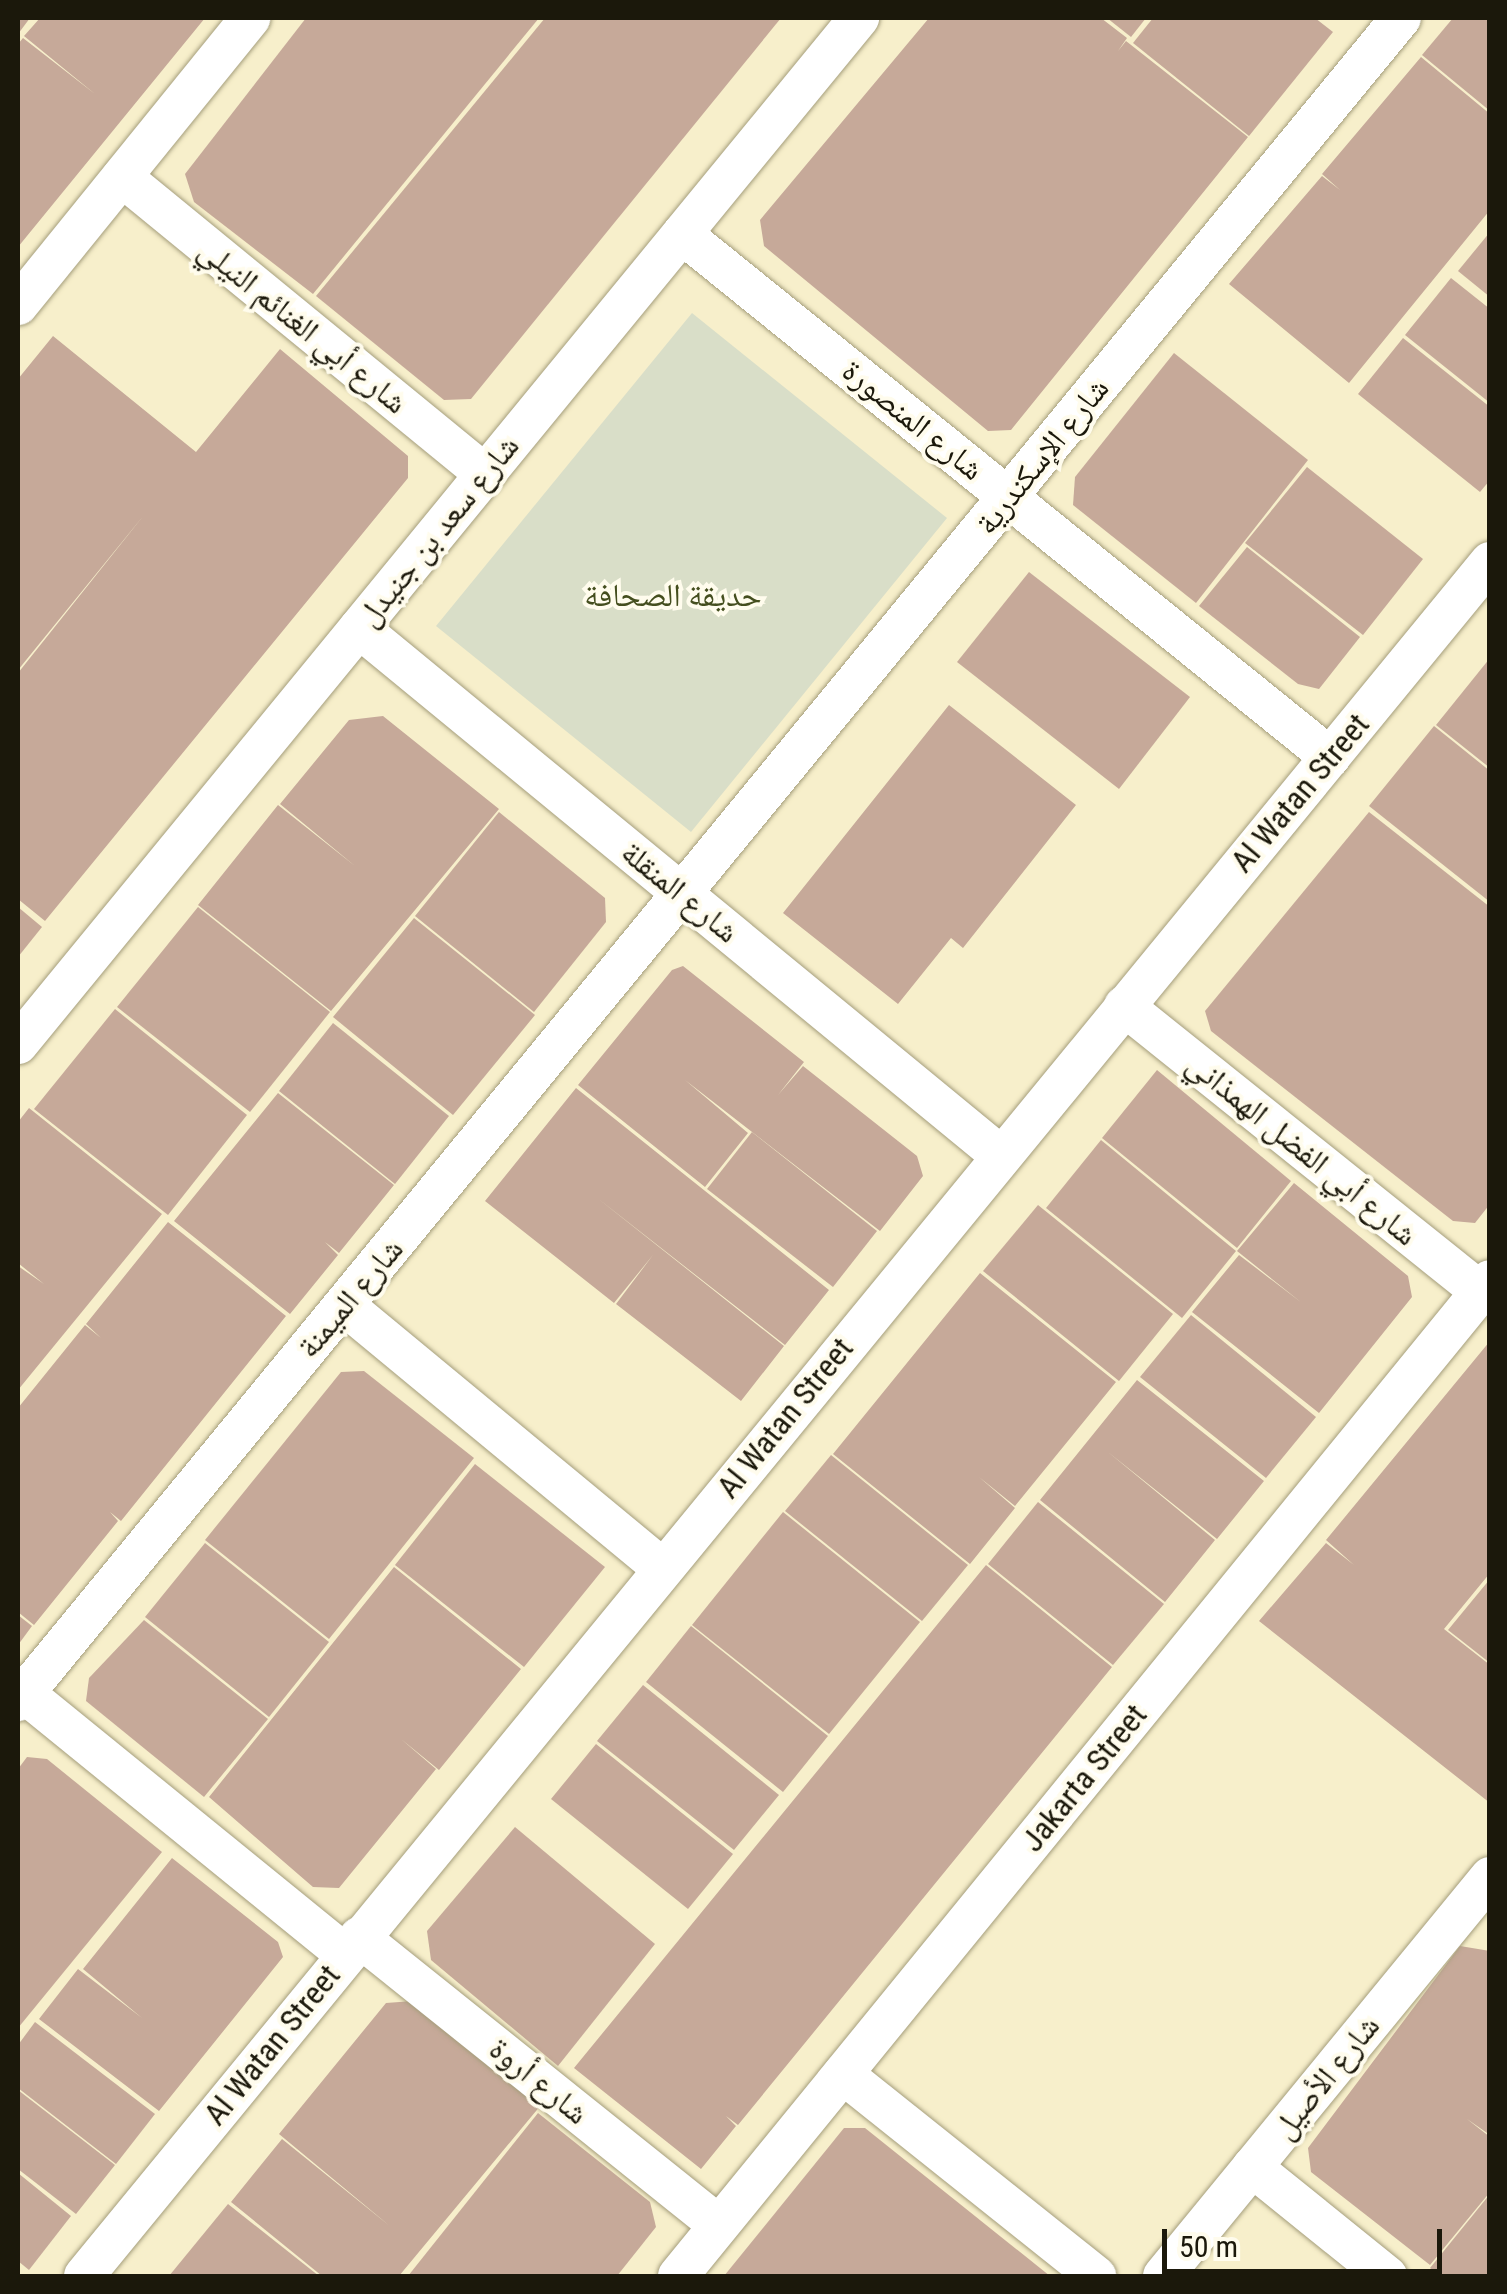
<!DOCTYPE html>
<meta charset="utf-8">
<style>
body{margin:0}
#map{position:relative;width:1507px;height:2294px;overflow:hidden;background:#f7efcb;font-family:"Roboto Condensed","Noto Naskh Arabic",sans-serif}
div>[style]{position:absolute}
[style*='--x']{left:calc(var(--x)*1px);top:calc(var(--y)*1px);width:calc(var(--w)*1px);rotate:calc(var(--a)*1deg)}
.green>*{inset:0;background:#d9dec8}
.building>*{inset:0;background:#c6a999}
.roads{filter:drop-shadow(0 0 2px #a59e7c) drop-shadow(0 0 2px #a59e7c)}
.street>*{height:40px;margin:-20px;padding:0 20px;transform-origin:20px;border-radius:20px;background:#fff}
span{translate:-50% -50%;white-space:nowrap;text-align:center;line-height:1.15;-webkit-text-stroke:8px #fffced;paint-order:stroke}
.street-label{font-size:32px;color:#1b180b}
.park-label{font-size:32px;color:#444e1e}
.frame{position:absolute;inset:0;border:20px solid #1b180b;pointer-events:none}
.scale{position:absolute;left:1162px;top:2229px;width:280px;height:45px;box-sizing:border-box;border:5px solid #1b180b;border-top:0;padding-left:12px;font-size:30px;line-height:35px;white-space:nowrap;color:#1b180b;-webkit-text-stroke:8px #fffced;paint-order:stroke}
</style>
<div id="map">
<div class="green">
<i style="clip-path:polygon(692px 313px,947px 518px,691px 832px,436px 626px)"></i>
</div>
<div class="building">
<i style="clip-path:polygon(18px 18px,30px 18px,18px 34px)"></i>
<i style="clip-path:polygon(40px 18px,205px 18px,18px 247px,18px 44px,23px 38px,95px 94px,24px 36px)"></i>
<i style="clip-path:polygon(306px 18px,539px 18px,313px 294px,194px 202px,185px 174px)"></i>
<i style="clip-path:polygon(545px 18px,781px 18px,471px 399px,444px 400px,316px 296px)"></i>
<i style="clip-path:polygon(929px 18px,1101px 18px,1127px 38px,1118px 51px,1126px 41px,1248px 137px,1011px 430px,988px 431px,764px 246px,760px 220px)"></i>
<i style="clip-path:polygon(1107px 18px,1146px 18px,1131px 37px)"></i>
<i style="clip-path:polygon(1153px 18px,1315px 18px,1333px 32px,1249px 136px,1133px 43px)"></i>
<i style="clip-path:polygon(1453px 18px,1490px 18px,1490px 111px,1422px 55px)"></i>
<i style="clip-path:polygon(1421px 57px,1490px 114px,1490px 210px,1349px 383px,1229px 284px,1322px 176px,1340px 190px,1322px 174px)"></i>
<i style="clip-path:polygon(1490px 232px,1490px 297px,1458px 271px)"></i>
<i style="clip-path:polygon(1451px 278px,1490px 309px,1490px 403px,1405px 335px)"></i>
<i style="clip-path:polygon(53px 336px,196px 452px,280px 349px,408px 456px,408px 478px,45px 921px,18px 899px,18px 673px,144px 515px,18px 670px,18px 379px)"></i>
<i style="clip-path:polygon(1403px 338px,1490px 407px,1490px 480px,1480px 492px,1358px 394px)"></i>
<i style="clip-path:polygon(1174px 353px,1308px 460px,1196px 603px,1073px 505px,1075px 477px)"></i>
<i style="clip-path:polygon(1307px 467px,1423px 559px,1363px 635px,1245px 543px)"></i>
<i style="clip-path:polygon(1247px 547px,1360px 637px,1319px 689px,1298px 684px,1199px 606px)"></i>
<i style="clip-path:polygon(1029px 572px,1190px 697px,1119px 789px,957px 662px)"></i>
<i style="clip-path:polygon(1490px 658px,1490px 768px,1436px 725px)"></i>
<i style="clip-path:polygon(949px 705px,1076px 805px,963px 948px,951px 938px,898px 1004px,783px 913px)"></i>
<i style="clip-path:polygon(383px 716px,499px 809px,331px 1011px,198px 905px,278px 805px,355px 866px,280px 804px,349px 720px)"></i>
<i style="clip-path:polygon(1434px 726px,1490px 771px,1490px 902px,1369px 806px)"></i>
<i style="clip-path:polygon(499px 812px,605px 898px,606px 922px,534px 1012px,415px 916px)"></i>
<i style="clip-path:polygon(1369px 812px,1490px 907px,1490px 1204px,1475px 1223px,1453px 1221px,1211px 1031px,1205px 1011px)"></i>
<i style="clip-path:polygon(18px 907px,42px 927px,18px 957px)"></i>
<i style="clip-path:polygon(198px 907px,330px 1012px,250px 1112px,117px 1007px)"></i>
<i style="clip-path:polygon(414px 918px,535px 1015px,453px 1115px,333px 1017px)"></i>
<i style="clip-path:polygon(683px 966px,804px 1062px,778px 1095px,803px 1066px,917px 1156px,923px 1176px,880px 1231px,685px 1080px,748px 1133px,705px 1187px,578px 1085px,672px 970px)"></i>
<i style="clip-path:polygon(115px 1009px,247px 1115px,168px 1215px,34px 1109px)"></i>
<i style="clip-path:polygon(333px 1023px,449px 1116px,395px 1184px,279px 1091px)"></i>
<i style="clip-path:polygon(1157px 1070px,1291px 1181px,1237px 1248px,1102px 1138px)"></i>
<i style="clip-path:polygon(576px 1088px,829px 1290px,785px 1345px,596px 1197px,784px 1346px,741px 1401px,616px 1304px,653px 1255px,614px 1303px,485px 1201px)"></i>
<i style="clip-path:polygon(278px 1093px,394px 1185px,339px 1253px,325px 1242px,338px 1255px,290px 1314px,174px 1221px)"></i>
<i style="clip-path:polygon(29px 1108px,162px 1214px,18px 1390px,18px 1266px,44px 1284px,18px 1263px,18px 1122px)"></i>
<i style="clip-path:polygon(752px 1132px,877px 1231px,833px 1287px,707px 1189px)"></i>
<i style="clip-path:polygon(1101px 1140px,1236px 1251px,1182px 1318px,1046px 1208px)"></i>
<i style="clip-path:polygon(1294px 1183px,1408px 1276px,1412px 1297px,1319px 1413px,1192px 1312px,1239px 1255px,1302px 1303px,1237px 1251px)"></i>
<i style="clip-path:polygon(1038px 1205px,1173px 1314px,1119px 1381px,983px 1271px)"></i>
<i style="clip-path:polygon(168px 1222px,286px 1316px,121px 1521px,110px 1512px,118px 1521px,34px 1625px,18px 1612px,18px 1408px,85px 1325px,101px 1338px,86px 1324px)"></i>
<i style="clip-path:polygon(980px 1273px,1116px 1382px,1015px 1506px,979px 1477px,1015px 1508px,970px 1564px,833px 1454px)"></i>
<i style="clip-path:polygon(1191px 1315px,1316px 1417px,1266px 1478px,1140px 1377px)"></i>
<i style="clip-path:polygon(1490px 1341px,1490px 1573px,1444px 1629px,1490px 1665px,1490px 1803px,1259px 1621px,1326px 1543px,1354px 1565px,1326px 1540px)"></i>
<i style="clip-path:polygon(364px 1371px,474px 1458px,329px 1639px,205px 1540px,341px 1372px)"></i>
<i style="clip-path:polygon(1137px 1380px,1264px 1481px,1217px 1539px,1108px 1452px,1215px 1540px,1165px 1602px,1040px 1500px)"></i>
<i style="clip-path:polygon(831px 1455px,968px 1565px,922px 1621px,785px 1511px)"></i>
<i style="clip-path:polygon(475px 1464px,605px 1567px,524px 1667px,395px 1565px)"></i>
<i style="clip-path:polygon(1038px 1502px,1164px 1604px,1113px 1665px,988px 1564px)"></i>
<i style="clip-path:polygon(783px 1512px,920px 1622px,829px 1734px,692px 1625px)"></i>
<i style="clip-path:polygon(205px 1543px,329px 1642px,269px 1717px,145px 1617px)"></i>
<i style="clip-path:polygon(986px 1565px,1112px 1667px,738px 2125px,726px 2116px,736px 2126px,701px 2169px,574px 2068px)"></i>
<i style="clip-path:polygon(394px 1567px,521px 1669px,439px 1770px,401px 1739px,436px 1769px,339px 1888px,313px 1887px,209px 1797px)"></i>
<i style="clip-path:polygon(1490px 1579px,1490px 1663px,1448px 1630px)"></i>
<i style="clip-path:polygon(18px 1615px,32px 1626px,18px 1645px)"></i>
<i style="clip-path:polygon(144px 1620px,268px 1719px,204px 1797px,86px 1701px,89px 1678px)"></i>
<i style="clip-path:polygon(691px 1626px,828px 1736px,783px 1792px,646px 1682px)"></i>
<i style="clip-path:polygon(643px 1685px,779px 1795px,734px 1850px,597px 1741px)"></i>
<i style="clip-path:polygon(596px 1744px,733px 1854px,688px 1909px,551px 1799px)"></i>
<i style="clip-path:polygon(27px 1757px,47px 1759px,162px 1852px,18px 2028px,18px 1769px)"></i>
<i style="clip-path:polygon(515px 1827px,655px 1944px,558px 2066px,431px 1960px,427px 1931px)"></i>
<i style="clip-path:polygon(172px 1858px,278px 1942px,283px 1957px,159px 2111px,39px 2019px,78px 1969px,142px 2018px,83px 1969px)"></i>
<i style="clip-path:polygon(1460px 1946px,1490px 1951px,1490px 2135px,1467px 2119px,1490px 2137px,1490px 2192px,1430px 2265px,1311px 2172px,1308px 2148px)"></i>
<i style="clip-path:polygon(413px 2001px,541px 2105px,399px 2276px,322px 2276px,231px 2202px,282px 2139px,391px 2227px,279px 2134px,386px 2003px)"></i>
<i style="clip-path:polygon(35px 2022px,155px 2114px,116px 2164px,18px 2088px,18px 2045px)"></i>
<i style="clip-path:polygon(18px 2090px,115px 2165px,76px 2214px,18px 2169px)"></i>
<i style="clip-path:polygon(538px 2113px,650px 2202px,656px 2227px,617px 2276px,408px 2276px)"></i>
<i style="clip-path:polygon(844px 2128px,865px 2128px,1050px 2276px,724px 2276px)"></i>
<i style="clip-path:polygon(18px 2173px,71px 2216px,29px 2270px,18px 2261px)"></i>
<i style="clip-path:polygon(1490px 2194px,1490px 2276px,1440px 2276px,1430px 2268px)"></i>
<i style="clip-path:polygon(228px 2204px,319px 2276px,169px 2276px)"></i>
</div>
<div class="roads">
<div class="street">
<i style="--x:122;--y:177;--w:469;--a:39.3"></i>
<i style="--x:682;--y:234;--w:833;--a:38.91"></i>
<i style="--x:18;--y:305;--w:369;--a:-51"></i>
<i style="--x:359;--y:628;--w:831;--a:39.43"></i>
<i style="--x:1124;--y:1006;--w:456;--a:38.7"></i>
<i style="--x:18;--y:1044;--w:1327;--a:-50.66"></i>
<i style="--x:344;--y:1305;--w:413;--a:39.6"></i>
<i style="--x:24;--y:1693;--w:414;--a:39.1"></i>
<i style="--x:18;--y:1701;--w:2178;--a:-50.59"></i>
<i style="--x:359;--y:1937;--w:460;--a:38.7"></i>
<i style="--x:843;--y:2074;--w:324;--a:38.6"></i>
<i style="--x:1252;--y:2167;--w:174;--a:38.9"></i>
<i style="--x:84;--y:2276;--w:2217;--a:-50.64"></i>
<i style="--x:678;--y:2276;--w:1285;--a:-50.81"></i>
<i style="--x:1163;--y:2276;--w:516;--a:-50.66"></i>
</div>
</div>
<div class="street-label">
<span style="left:303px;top:326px;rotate:39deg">شارع أبي الغنائم النيلي</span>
<span style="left:913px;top:420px;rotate:39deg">شارع المنصورة</span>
<span style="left:1042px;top:456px;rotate:-51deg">شارع الإسكندرية</span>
<span style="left:438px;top:531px;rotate:-51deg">شارع سعد بن جنيدل</span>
<span style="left:1300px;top:793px;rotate:-50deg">Al Watan Street</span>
<span style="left:680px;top:892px;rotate:39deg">شارع المنقلة</span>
<span style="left:1302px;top:1149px;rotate:39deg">شارع أبي الفضل الهمذاني</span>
<span style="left:350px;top:1298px;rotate:-50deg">شارع الميمنة</span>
<span style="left:785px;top:1418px;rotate:-51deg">Al Watan Street</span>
<span style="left:1084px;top:1778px;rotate:-51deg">Jakarta Street</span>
<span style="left:272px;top:2045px;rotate:-51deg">Al Watan Street</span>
<span style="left:1326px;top:2077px;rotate:-51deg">شارع الأصيل</span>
<span style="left:539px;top:2081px;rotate:39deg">شارع أروة</span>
</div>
<div class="park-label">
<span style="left:673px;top:595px">حديقة الصحافة</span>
</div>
<div class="frame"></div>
<div class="scale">50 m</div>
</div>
